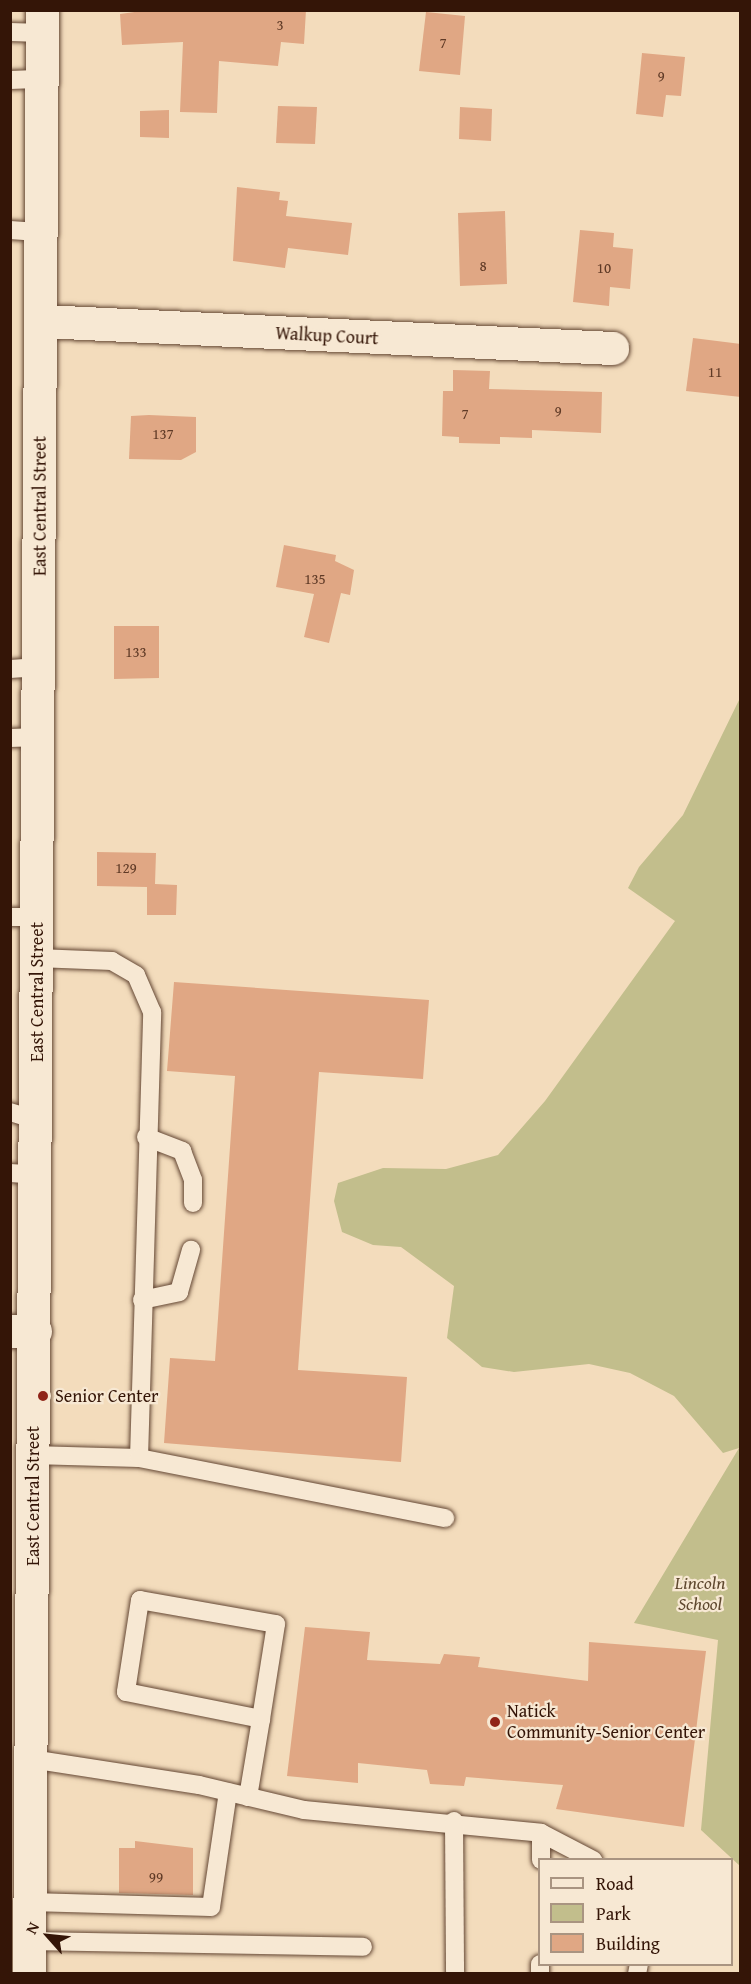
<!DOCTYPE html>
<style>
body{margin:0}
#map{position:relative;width:751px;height:1984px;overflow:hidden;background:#f3dcbc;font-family:"Gentium Book Plus",serif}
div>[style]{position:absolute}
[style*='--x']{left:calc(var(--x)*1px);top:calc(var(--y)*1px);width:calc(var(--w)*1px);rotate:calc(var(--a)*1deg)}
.green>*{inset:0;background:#c2be8c}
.building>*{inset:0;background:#e0a784}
.roads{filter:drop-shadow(0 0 2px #644734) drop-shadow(0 0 2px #644734)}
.lane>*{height:18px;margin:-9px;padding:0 9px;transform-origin:9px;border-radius:9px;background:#f7e8d3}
.street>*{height:33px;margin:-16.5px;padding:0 16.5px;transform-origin:16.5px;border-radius:16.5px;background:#f7e8d3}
.secondary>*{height:33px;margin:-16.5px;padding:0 16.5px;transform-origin:16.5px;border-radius:16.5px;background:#f7e8d3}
.dots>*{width:16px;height:16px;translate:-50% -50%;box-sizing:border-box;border:3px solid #f7e8d3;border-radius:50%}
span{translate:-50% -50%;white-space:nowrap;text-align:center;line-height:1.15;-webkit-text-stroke:4.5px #f7e8d3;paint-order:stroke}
.number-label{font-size:15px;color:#5f3a26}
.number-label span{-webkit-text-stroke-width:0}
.street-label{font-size:18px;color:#341507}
.poi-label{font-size:18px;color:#341507}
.left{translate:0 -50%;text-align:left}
.park-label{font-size:18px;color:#5f482f;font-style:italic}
.frame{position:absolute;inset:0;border:12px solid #341507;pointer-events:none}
.legend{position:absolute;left:538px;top:1858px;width:195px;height:108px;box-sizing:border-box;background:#f7e8d3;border:2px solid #a99481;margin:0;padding:8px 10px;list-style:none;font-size:18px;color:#341507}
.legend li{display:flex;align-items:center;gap:12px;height:30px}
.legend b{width:30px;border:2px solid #a99481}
.north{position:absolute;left:18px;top:1906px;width:60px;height:60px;-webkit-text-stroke:4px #f7e8d3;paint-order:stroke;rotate:297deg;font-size:16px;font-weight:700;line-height:24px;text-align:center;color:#341507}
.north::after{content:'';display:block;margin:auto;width:21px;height:27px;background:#341507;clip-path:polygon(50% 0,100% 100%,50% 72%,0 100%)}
</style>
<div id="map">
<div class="green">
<i style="clip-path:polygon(740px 698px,740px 1866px,701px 1830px,718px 1640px,634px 1623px,739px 1448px,723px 1453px,674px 1396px,630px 1373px,589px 1364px,514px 1372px,482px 1367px,447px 1338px,454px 1286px,401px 1247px,373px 1245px,342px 1232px,334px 1201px,338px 1183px,383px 1168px,446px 1169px,498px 1155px,545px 1101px,675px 921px,628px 888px,639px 867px,683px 815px)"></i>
</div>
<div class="building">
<i style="clip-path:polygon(149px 10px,306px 10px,304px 44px,281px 42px,278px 66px,219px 61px,217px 113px,180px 112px,183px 42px,122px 45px,120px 14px)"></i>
<i style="clip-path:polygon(426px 12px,465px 16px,460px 75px,419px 71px)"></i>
<i style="clip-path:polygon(642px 53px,685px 57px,681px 96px,666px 95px,663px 117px,636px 114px)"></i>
<i style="clip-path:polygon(278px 106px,317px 107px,315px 144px,276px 143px)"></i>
<i style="clip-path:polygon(460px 107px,492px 109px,491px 141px,459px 139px)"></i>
<i style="clip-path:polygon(169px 110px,169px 138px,140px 137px,140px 111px)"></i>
<i style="clip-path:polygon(237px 187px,280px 192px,279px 200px,288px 201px,286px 216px,352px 223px,348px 255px,288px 248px,285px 268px,233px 261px)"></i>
<i style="clip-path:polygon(505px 211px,507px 284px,460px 286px,458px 213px)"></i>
<i style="clip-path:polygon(580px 230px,614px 233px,613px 247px,633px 249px,630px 289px,610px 287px,609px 306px,573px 302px)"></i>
<i style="clip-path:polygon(693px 338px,741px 344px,741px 397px,686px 391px)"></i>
<i style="clip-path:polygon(453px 370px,490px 371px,489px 389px,602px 392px,601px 433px,532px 430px,532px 438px,500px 437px,500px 444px,459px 443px,459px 437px,442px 436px,443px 391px,453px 391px)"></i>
<i style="clip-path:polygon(149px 415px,196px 417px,196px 452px,181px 460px,129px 459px,131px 416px)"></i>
<i style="clip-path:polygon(284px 545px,336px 555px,335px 561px,354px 570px,350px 595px,341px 593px,329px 643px,304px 637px,314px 594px,276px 587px)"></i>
<i style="clip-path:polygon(114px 626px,159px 626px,159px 678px,114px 679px)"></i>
<i style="clip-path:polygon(97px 852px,156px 853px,155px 884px,177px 885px,176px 915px,147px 915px,147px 887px,97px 886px)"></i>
<i style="clip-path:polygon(174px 982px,429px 1000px,423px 1079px,319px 1072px,298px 1370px,407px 1377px,401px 1462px,164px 1443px,170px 1358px,215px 1361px,235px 1076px,167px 1071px)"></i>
<i style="clip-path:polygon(305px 1627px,370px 1632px,367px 1660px,440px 1664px,444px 1654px,480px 1657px,478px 1667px,588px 1681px,589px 1642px,706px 1651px,684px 1827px,556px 1809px,563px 1785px,466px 1777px,464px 1786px,430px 1784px,427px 1770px,358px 1763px,358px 1783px,287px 1776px)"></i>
<i style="clip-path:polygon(135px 1841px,193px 1848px,193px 1895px,119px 1893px,119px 1848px,135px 1848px)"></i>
</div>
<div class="roads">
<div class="lane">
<i style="--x:10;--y:32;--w:32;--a:2"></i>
<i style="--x:10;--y:80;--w:33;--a:-2"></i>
<i style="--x:10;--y:230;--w:32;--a:4"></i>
<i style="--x:10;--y:669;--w:29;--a:-4"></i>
<i style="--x:10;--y:738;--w:29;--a:-2"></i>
<i style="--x:10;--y:917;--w:28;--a:0"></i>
<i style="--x:10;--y:1112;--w:27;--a:17"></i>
<i style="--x:146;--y:1137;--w:39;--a:21"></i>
<i style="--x:182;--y:1151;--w:31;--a:69"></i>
<i style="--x:193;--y:1180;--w:23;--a:90"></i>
<i style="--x:10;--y:1173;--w:26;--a:4"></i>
<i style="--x:142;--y:1300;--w:38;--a:-12"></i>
<i style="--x:179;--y:1292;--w:44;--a:-74.1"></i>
<i style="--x:32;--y:1455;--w:107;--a:1.6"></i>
<i style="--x:139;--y:1458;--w:446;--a:-88.3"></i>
<i style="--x:152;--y:1012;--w:40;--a:-113.4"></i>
<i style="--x:136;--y:975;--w:28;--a:-150"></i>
<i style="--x:112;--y:961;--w:75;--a:-177.7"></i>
<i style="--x:139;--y:1458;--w:312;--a:11.1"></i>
<i style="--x:31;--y:1759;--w:170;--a:8.8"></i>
<i style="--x:199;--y:1785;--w:108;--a:13.4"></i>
<i style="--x:304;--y:1810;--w:238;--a:5.5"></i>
<i style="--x:541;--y:1833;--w:59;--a:27.4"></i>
<i style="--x:248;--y:1797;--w:79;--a:-80.5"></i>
<i style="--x:261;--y:1719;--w:96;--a:-81"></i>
<i style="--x:276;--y:1624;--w:138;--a:-170"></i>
<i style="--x:140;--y:1600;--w:93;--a:98.7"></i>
<i style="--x:126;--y:1692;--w:138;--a:11.3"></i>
<i style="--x:454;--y:1821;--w:153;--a:89.6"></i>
<i style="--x:541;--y:1860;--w:27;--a:-90"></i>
<i style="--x:30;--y:1902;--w:181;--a:1.6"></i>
<i style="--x:211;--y:1907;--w:116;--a:-81.6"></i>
<i style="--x:29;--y:1941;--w:334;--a:1"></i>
<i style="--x:540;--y:1974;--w:10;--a:-90"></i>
<i style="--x:637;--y:1974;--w:10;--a:-79"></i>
</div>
<div class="street">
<i style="--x:42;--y:321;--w:571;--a:2.71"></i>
<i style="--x:10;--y:1331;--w:25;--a:0"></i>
</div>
<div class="secondary">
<i style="--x:29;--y:1974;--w:1964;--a:-89.62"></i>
</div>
</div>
<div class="dots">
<i style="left:43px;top:1396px;background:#8f2418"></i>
<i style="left:495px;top:1722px;background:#8f2418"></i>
</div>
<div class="number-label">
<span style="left:280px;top:25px">3</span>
<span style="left:443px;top:43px">7</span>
<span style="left:661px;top:76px">9</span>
<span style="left:483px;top:266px">8</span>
<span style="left:604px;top:268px">10</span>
<span style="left:715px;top:372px">11</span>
<span style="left:558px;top:411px">9</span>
<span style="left:465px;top:414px">7</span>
<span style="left:163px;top:434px">137</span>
<span style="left:315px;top:579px">135</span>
<span style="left:136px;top:652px">133</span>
<span style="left:126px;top:868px">129</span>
<span style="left:156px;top:1877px">99</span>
</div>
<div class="street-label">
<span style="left:327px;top:336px;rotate:3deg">Walkup Court</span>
<span style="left:40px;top:506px;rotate:-90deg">East Central Street</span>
<span style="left:37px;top:992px;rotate:-90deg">East Central Street</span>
<span style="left:33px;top:1496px;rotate:-90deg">East Central Street</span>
</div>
<div class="poi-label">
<span class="left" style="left:55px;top:1396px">Senior Center</span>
<span class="left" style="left:507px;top:1722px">Natick<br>Community-Senior Center</span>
</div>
<div class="park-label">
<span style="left:700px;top:1594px">Lincoln<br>School</span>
</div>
<div class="frame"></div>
<ul class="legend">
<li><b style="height:8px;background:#f7e8d3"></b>Road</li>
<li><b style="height:16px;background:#c2be8c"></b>Park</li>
<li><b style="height:16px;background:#e0a784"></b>Building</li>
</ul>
<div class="north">N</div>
</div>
